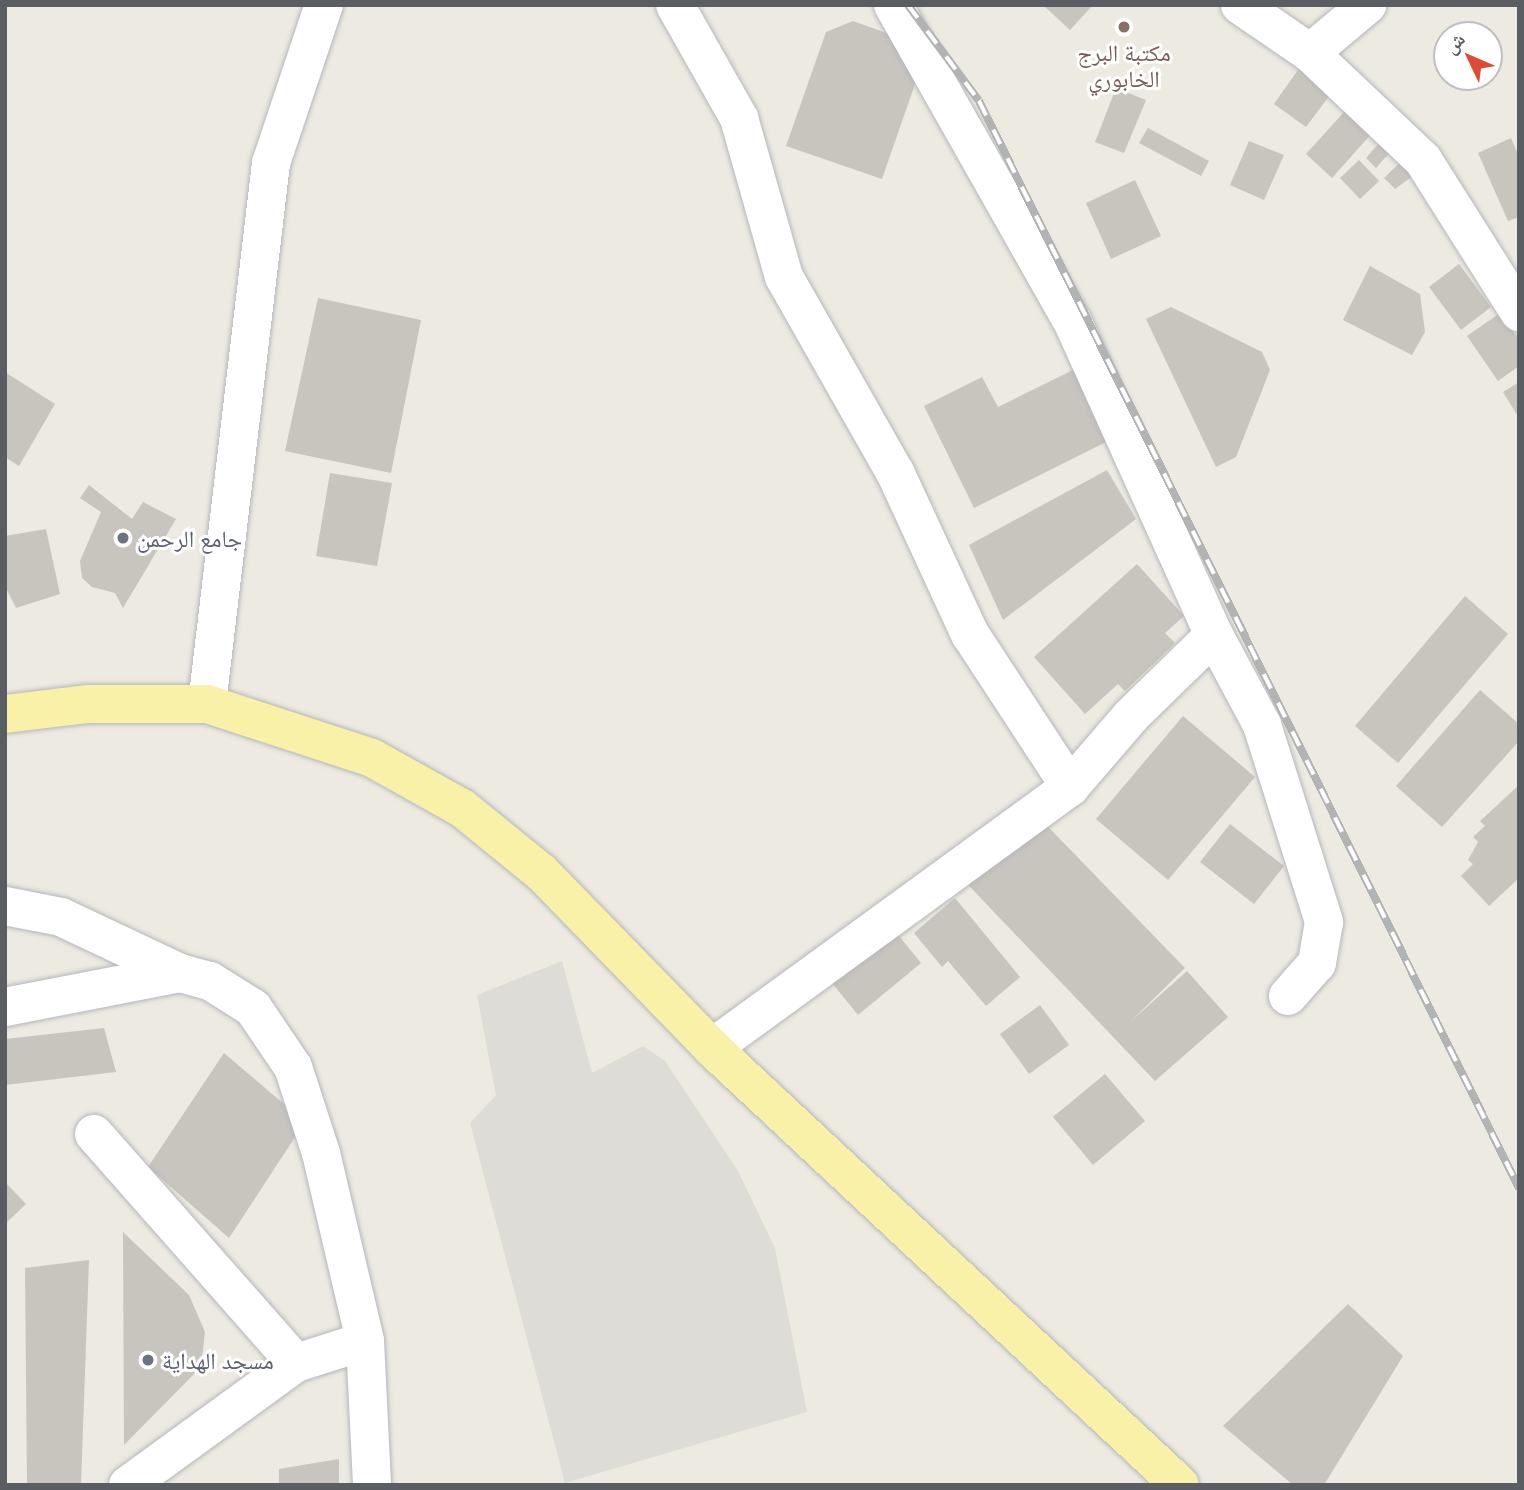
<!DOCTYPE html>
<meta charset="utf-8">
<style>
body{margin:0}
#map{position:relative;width:1524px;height:1490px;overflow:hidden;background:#eceae1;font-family:Lato,"Noto Naskh Arabic",sans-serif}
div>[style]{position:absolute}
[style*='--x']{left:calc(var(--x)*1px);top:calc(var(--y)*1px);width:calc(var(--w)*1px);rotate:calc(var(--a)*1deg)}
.industrial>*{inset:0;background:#dedcd6}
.building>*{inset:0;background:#c8c4be}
.roads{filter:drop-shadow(0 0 2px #b4b7bb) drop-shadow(0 0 2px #b4b7bb)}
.minor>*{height:38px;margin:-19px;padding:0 19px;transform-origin:19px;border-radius:19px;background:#fff}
.major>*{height:38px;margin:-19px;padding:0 19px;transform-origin:19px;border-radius:19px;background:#faf1a8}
.rail>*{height:8px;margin-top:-4px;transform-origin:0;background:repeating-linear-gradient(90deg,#fff 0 16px,#b2b3b3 0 32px);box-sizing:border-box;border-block:2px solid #b2b3b3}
.dots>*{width:19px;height:19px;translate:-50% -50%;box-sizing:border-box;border:4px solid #fff;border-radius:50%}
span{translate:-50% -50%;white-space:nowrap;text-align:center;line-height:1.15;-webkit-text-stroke:6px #fff;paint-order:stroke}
.education-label{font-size:23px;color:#785e54}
.worship-label{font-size:23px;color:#5b616d}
.left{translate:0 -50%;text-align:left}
.frame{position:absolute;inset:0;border:7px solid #5a5d61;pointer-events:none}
.north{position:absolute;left:1433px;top:21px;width:70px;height:70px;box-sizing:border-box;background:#fff;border:2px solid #bdbec0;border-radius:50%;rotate:314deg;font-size:19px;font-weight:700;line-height:28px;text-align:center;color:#5a5d61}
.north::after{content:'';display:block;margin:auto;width:24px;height:32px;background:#de4a35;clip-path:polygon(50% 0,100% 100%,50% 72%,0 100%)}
</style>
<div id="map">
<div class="industrial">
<i style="clip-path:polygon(562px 961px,592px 1073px,643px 1046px,665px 1061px,738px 1171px,775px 1248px,807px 1412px,565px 1483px,470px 1123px,496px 1095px,477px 995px)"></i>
</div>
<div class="building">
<i style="clip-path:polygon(1043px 5px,1093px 5px,1070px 30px)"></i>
<i style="clip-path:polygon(853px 21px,909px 41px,923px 61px,882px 179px,786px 146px,826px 32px)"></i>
<i style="clip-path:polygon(1300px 67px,1333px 91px,1306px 127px,1274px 104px)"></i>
<i style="clip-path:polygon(1116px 88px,1146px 100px,1124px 153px,1095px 142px)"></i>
<i style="clip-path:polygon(1354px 101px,1380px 124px,1332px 178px,1306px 154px)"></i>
<i style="clip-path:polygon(1148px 128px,1209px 161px,1201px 176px,1139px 143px)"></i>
<i style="clip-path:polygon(1386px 135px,1397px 144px,1376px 168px,1366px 158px)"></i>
<i style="clip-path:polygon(1511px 138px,1519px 157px,1519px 217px,1508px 221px,1478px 153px)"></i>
<i style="clip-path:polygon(1249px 141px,1284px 155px,1264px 200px,1230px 185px)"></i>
<i style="clip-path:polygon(1412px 151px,1426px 166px,1395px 189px,1384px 178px)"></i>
<i style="clip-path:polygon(1359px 160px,1379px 181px,1360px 199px,1340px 178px)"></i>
<i style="clip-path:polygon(1135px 180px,1161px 236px,1111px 259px,1086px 203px)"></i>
<i style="clip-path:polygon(1459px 264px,1491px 307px,1461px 330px,1429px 287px)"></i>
<i style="clip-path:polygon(1370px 266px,1420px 294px,1425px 332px,1412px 355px,1343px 320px)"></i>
<i style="clip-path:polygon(318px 298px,421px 320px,391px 473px,285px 451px)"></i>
<i style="clip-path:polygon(1171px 307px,1262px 352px,1270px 370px,1236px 457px,1216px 467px,1146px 319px)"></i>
<i style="clip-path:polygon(1500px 313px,1519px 339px,1519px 366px,1498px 381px,1467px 336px)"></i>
<i style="clip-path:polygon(1075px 369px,1110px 440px,974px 508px,924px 406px,982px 377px,998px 407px)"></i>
<i style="clip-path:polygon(5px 372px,55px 404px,19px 466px,5px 457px)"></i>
<i style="clip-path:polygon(1519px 382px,1519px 418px,1503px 392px)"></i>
<i style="clip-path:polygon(1107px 470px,1136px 519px,1003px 620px,969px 545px)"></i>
<i style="clip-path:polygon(330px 473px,392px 483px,377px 566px,316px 556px)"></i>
<i style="clip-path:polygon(89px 485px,132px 519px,143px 502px,176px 519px,123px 608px,115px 593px,92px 587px,82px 578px,80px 561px,101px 512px,80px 498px)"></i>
<i style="clip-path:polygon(46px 529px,60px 594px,16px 608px,5px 586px,5px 536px)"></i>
<i style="clip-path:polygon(1137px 564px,1184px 616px,1165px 633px,1175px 643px,1125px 691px,1118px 684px,1085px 714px,1034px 657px)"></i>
<i style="clip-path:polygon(1465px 596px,1508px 634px,1398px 763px,1355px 726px)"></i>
<i style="clip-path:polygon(1480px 690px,1519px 724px,1519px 741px,1442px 827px,1396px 786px)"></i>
<i style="clip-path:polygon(1183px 716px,1255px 777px,1168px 880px,1096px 819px)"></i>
<i style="clip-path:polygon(1519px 785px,1519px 878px,1489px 906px,1461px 876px,1473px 864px,1468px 860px,1478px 842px,1473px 837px,1485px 826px,1480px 821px)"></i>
<i style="clip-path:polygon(1026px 804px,1185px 968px,1130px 1022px,1187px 971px,1228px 1017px,1155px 1081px,955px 871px)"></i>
<i style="clip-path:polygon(1230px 824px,1284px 866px,1254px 904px,1200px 862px)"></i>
<i style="clip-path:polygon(955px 898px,1020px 977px,986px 1006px,948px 961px,942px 967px,914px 933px)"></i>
<i style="clip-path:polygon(895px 931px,921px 963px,858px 1015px,832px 983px)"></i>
<i style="clip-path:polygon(1040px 1005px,1069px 1045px,1029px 1074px,1000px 1034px)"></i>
<i style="clip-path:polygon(104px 1028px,116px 1072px,5px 1085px,5px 1039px)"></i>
<i style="clip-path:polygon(224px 1053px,305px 1122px,229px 1238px,148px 1167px)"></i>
<i style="clip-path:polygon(1105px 1074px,1145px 1121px,1093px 1165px,1053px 1117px)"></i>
<i style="clip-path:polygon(5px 1182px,26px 1204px,5px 1224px)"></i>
<i style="clip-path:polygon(123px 1232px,189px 1295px,205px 1332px,201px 1367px,124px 1445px)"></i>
<i style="clip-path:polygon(89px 1260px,81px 1485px,27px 1485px,25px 1268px)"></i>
<i style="clip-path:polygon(1348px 1304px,1403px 1356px,1324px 1485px,1293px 1485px,1223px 1426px)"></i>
<i style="clip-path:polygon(339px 1459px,339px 1485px,279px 1485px,279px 1469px)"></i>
</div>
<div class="roads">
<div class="minor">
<i style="--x:675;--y:5;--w:130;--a:60.5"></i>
<i style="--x:739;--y:118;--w:165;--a:74.2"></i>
<i style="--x:784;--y:277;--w:224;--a:60.4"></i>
<i style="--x:895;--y:472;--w:179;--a:65.2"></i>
<i style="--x:970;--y:634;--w:183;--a:56.8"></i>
<i style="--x:1070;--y:787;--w:443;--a:143.9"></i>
<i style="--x:893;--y:5;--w:365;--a:60.5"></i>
<i style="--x:1073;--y:323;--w:342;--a:65.7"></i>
<i style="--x:1214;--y:635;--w:102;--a:61.9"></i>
<i style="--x:1262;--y:725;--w:207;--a:72.5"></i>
<i style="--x:1324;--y:922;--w:42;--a:99.7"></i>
<i style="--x:1317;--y:963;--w:44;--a:131.3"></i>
<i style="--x:1240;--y:5;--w:85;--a:34.4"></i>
<i style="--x:1310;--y:53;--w:156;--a:43.4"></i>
<i style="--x:1423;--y:160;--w:180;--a:57.7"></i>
<i style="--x:1310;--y:53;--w:75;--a:-40.1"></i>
<i style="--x:207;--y:704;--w:545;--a:-83.25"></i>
<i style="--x:271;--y:163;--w:167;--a:-71.5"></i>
<i style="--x:1070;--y:787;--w:94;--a:-49.3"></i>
<i style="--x:1131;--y:716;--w:116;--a:-44.3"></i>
<i style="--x:5;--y:906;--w:57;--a:11.1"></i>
<i style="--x:61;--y:917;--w:132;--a:25.2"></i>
<i style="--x:180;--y:973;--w:31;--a:15"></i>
<i style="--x:210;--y:981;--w:51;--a:32.1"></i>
<i style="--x:253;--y:1008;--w:71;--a:55.9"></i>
<i style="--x:293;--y:1067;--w:90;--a:72"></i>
<i style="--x:321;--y:1153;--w:193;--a:76.8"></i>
<i style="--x:5;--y:1007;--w:178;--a:-11"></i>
<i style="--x:94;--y:1134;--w:305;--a:48.6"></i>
<i style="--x:128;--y:1485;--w:208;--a:-36"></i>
<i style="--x:296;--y:1363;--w:72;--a:-17.7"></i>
<i style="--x:365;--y:1341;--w:144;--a:87.2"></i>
</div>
<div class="major">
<i style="--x:5;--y:714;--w:84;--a:-6.9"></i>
<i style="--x:88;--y:704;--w:119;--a:0"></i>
<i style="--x:207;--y:704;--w:174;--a:18.1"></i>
<i style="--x:372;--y:758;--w:103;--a:29.1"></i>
<i style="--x:462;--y:808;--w:103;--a:39.1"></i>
<i style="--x:542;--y:873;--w:244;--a:45.8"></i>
<i style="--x:712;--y:1048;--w:640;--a:43.04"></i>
</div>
</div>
<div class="rail">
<i style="--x:908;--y:5;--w:119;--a:53.5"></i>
<i style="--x:979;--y:101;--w:1214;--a:63.58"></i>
</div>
<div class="dots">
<i style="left:1124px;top:27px;background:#8d6e63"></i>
<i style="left:123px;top:538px;background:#6b7280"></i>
<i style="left:148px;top:1360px;background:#6b7280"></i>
</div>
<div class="education-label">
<span style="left:1124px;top:65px">مكتبة البرج<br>الخابوري</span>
</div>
<div class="worship-label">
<span class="left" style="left:137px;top:538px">جامع الرحمن</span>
<span class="left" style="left:162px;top:1360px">مسجد الهداية</span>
</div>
<div class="frame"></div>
<div class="north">ش</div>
</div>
